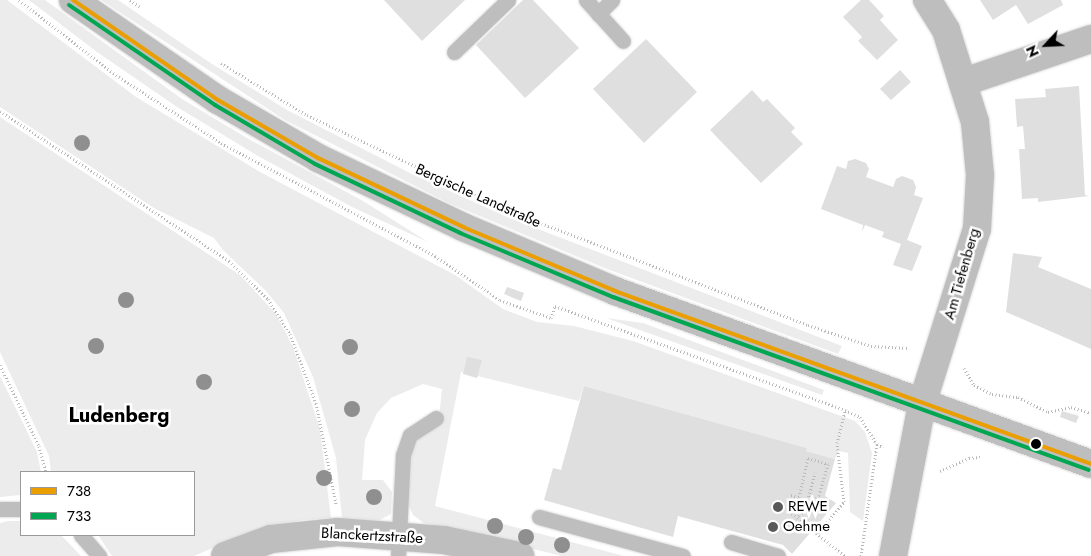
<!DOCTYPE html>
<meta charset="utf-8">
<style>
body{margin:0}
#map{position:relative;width:1091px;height:556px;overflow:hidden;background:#fff;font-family:Jost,sans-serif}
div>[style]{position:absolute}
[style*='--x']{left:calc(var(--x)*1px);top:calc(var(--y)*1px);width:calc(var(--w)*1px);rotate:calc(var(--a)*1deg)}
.green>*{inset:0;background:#ececec}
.building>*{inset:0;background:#dfdfdf}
.path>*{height:3px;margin-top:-1.5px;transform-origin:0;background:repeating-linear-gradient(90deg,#b9b9b9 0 1px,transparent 0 3.5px)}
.roads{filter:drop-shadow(0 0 1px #dbdbdb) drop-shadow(0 0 1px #dbdbdb)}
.service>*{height:15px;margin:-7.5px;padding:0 7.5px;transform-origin:7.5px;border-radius:7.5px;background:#bebebe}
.minor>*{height:28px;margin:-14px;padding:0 14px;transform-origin:14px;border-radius:14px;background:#bebebe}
.primary>*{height:28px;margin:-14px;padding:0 14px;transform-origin:14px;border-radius:14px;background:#bebebe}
.bus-1>*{height:4px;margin:-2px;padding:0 2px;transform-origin:2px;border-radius:2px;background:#eb9e00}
.bus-2>*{height:4px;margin:-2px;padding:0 2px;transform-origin:2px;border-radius:2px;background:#00a651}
.trees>*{width:16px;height:16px;margin:-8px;border-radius:50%;background:#8f8f8f}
.dots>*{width:14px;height:14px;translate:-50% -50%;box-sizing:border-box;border:2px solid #fff;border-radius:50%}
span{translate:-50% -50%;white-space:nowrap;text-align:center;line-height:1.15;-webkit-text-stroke:5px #fff;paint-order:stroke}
.street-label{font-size:15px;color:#000}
.poi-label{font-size:15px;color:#000}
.left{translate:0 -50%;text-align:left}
.district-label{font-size:20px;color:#000;font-weight:700}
.legend{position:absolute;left:20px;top:471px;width:175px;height:65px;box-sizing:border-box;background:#fff;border:1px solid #999;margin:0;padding:6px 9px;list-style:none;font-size:15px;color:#000}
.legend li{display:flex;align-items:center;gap:10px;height:25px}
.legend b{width:25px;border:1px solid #999}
.north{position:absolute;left:1021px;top:20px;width:50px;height:50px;-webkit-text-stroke:4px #fff;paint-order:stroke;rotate:245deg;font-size:14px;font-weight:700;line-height:20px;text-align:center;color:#000}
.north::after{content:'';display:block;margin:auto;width:18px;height:22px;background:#000;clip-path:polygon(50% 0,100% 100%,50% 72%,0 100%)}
</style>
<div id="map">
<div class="green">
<i style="clip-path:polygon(0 0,7px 0,136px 97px,260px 172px,455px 275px,503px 309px,537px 322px,574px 326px,633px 341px,855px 421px,865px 432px,872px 453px,863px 521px,850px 512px,848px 453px,839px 451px,835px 459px,806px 451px,807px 448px,584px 386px,579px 401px,461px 372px,435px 506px,624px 556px,562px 556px,424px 523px,413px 515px,407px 501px,409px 447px,422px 432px,438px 427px,442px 389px,423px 384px,391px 398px,377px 413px,365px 440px,362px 480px,383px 480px,392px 492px,391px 514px,378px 521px,342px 518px,336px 458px,313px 377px,284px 313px,266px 291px,223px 250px,214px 238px,154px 208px,0 107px)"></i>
<i style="clip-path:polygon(29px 0,45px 0,182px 99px,247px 138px,363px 201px,428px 242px,352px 207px,258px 156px,177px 107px,97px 52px)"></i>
<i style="clip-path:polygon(101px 0,118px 0,212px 64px,287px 110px,410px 173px,507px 217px,842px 346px,838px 354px,607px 269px,451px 204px,285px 120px)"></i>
<i style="clip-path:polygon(0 117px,240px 275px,276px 314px,293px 347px,320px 429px,331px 518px,302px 520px,252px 531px,194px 556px,112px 556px,98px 535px,194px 535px,194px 472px,51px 472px,49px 456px,0 352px)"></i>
<i style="clip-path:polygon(606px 318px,643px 323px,824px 390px,822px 395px)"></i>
<i style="clip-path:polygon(0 376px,37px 452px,41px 472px,21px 472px,21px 495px,0 497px)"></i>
<i style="clip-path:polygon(8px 521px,21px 521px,21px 535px,61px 535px,81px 556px,0 556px,0 523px)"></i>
</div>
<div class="building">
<i style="clip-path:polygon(384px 0,465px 0,422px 41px)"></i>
<i style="clip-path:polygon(523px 0,533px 0,579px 48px,525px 98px,476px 45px)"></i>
<i style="clip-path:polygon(861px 0,869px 0,884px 16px,880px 20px,898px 40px,877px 60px,858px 41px,862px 37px,843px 17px)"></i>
<i style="clip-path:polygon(980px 0,1061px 0,1063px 5px,1028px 24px,1016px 5px,993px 20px)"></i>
<i style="clip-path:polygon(646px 39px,697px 92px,644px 143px,593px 89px)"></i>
<i style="clip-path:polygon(900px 70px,911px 82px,891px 100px,880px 89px)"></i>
<i style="clip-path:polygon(1079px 86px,1085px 195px,1089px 196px,1038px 202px,1038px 198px,1022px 199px,1019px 149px,1025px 149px,1023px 126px,1017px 127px,1015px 99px,1046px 97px,1045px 89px)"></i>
<i style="clip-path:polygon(752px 90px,763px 102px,767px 99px,795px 128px,791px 132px,803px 144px,761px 183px,710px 130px)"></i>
<i style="clip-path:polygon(855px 159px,866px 163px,869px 169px,866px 177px,893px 187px,896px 179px,902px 176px,913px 180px,916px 187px,914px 195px,923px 198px,907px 240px,922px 246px,912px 271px,893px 265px,901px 244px,882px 237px,884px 232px,865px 225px,862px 232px,863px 225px,821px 209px,837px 166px,846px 169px,848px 161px)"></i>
<i style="clip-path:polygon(1013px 253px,1042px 257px,1038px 267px,1091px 289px,1091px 349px,1006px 312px)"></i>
<i style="clip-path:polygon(507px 287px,524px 293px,521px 301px,504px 294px)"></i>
<i style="clip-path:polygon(467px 357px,482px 360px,477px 378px,463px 374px)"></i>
<i style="clip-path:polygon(584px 386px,807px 448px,806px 451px,835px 459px,825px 496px,836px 503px,792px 554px,783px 545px,678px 516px,673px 537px,544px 500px,553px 468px,561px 470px)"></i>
<i style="clip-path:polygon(1062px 411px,1079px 416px,1076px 423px,1060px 417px)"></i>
</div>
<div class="path">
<i style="--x:19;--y:0;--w:119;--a:37.8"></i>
<i style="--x:113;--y:73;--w:129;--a:32.9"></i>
<i style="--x:221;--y:143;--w:242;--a:27.8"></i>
<i style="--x:435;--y:256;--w:78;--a:34.1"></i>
<i style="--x:500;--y:300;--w:54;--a:19.4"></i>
<i style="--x:551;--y:318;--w:13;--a:-72"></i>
<i style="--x:555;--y:306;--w:308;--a:19.7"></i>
<i style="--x:845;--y:410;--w:17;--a:25"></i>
<i style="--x:860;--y:417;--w:32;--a:58"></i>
<i style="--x:877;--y:444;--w:7;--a:27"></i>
<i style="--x:130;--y:0;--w:12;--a:35"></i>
<i style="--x:221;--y:63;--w:100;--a:31.2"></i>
<i style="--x:307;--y:115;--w:227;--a:25.3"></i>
<i style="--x:512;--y:212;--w:317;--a:20.9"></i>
<i style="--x:808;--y:325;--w:66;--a:18.4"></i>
<i style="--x:871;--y:346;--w:37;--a:3"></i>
<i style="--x:0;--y:111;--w:274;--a:33.2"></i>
<i style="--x:229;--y:261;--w:54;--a:44.3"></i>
<i style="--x:268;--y:299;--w:41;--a:57.8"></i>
<i style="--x:290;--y:334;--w:74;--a:69.4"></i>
<i style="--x:316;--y:403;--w:103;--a:78.8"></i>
<i style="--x:0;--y:365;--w:90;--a:64.3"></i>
<i style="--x:39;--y:446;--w:27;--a:75"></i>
<i style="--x:964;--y:368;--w:20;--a:60"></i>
<i style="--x:974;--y:385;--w:20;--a:27"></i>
<i style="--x:992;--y:394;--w:26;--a:7"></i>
<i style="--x:1018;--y:397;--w:34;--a:27"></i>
<i style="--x:1048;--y:412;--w:24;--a:-12"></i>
<i style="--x:1071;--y:407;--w:21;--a:17"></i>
<i style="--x:940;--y:471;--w:32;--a:-24"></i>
<i style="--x:969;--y:458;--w:11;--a:-5"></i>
<i style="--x:791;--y:495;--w:8;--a:14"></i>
<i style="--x:799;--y:497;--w:40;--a:-77"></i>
<i style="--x:808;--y:458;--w:21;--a:17"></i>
<i style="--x:828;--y:464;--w:32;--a:106"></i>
<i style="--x:819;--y:495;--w:30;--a:134"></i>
<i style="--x:805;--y:510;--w:39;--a:-75"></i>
<i style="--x:789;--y:511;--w:72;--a:38.8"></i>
<i style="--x:818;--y:533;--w:40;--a:-50"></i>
<i style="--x:844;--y:502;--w:59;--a:-96.8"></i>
<i style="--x:837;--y:443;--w:34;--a:-76"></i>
<i style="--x:861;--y:556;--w:113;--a:-81.9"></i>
</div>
<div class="roads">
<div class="service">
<i style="--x:586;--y:0;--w:55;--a:47.9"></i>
<i style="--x:598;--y:14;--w:20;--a:-45"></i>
<i style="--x:454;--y:52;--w:75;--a:-43.9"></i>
<i style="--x:0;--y:509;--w:21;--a:0"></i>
<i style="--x:539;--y:517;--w:149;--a:15.2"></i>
<i style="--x:81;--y:535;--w:28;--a:49"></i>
<i style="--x:731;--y:542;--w:49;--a:16.6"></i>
<i style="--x:398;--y:556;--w:101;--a:-87.2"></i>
<i style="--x:403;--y:455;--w:21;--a:-71"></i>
<i style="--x:410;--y:435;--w:31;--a:-33"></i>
</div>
<div class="minor">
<i style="--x:964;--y:82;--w:134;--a:-18.7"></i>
<i style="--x:225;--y:556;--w:49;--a:-20.3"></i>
<i style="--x:271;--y:539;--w:67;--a:-6"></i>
<i style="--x:338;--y:532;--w:106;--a:4.3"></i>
<i style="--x:444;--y:540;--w:78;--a:11.9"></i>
<i style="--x:893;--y:556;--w:155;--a:-79.2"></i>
<i style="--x:922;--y:404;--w:183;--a:-72.6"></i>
<i style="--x:977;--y:229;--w:54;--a:-86.8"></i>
<i style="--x:980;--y:175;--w:53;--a:-95.4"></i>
<i style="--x:975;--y:122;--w:96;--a:-107.5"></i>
<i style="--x:946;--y:30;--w:36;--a:-122"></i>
</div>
<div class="primary">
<i style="--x:73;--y:0;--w:176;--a:34.6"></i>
<i style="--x:218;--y:100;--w:116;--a:30.1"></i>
<i style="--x:318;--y:158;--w:161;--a:25.4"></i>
<i style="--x:463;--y:227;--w:165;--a:22.8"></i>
<i style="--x:615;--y:291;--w:506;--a:19.97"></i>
</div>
</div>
<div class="bus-1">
<i style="--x:73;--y:0;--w:176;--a:34.6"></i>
<i style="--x:218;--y:100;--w:116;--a:30.1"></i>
<i style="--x:318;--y:158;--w:161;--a:25.4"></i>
<i style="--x:463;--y:227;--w:165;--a:22.8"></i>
<i style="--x:615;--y:291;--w:506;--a:19.97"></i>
</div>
<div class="bus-2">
<i style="--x:69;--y:5;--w:177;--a:34.4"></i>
<i style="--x:215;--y:105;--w:116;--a:30.5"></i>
<i style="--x:315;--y:164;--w:161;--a:25.4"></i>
<i style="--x:460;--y:233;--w:166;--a:22.7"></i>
<i style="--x:613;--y:297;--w:506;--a:19.97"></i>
</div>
<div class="trees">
<i style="left:82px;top:143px"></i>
<i style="left:126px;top:300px"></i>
<i style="left:96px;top:346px"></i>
<i style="left:350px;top:347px"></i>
<i style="left:204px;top:382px"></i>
<i style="left:352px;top:409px"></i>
<i style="left:324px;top:478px"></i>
<i style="left:374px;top:497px"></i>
<i style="left:495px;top:526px"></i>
<i style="left:526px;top:537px"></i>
<i style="left:562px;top:545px"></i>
</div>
<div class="dots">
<i style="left:1036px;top:444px;background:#000"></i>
<i style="left:778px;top:507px;background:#595959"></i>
<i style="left:773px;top:527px;background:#595959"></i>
</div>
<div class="street-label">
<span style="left:478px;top:196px;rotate:24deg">Bergische Landstraße</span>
<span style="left:962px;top:274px;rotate:-74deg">Am Tiefenberg</span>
<span style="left:372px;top:536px;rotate:3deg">Blanckertzstraße</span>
</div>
<div class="poi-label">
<span class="left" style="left:788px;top:507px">REWE</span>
<span class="left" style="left:783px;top:527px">Oehme</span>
</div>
<div class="district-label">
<span style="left:119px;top:415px">Ludenberg</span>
</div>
<ul class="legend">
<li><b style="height:6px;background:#eb9e00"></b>738</li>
<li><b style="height:6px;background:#00a651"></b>733</li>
</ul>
<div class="north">N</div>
</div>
